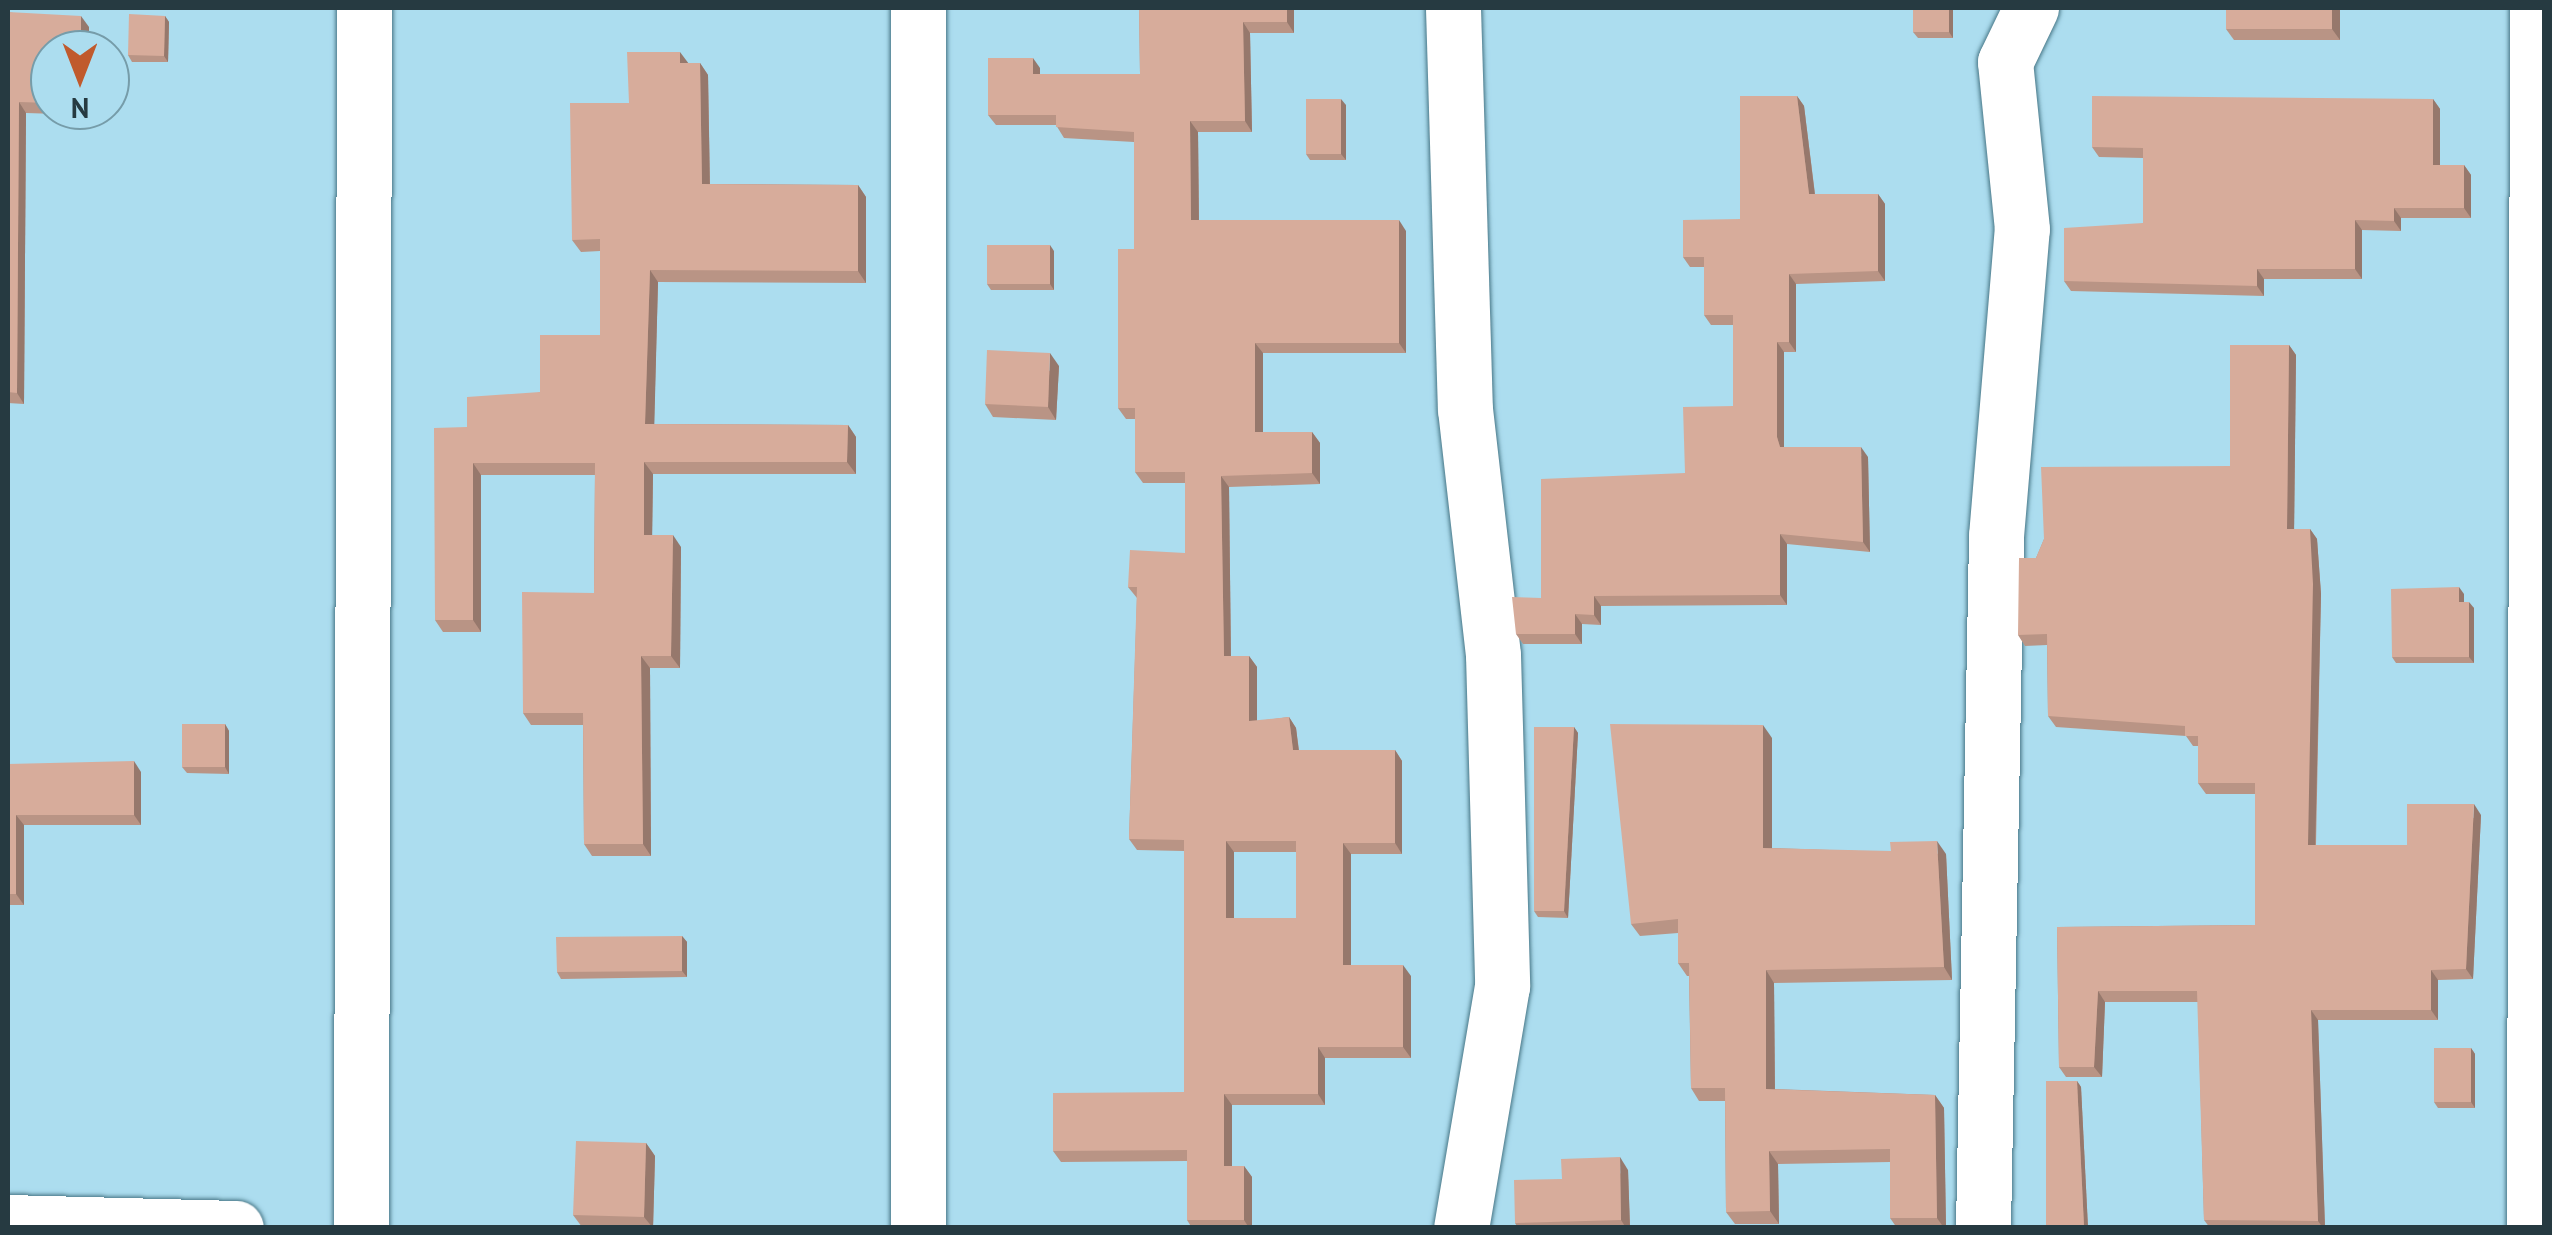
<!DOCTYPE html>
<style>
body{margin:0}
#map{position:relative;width:2552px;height:1235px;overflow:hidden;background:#acddef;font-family:"PT Sans",sans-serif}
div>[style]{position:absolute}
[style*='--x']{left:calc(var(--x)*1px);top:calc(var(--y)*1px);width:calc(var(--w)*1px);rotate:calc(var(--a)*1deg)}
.roads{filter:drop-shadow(0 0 2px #477686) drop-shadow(0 0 2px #477686)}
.minor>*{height:55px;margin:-27.5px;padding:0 27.5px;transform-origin:27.5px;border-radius:27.5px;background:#fff}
.wall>*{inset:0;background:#b99485}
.shaded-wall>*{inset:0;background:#96786c}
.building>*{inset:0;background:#d7ac9b}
span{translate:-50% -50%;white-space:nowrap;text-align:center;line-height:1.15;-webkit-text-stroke:10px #acddef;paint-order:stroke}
.frame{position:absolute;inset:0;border:10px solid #263a41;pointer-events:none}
.north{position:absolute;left:30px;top:30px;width:100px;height:100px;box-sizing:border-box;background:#acddef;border:2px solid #769ca9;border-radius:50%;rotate:180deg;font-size:28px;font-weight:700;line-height:40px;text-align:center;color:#263a41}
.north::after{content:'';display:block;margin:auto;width:35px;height:45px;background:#c05a2d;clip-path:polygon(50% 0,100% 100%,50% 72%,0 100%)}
</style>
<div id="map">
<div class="roads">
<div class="minor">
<i style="--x:918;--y:8;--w:1220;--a:90"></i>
<i style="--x:1453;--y:8;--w:401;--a:88.3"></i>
<i style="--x:1465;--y:409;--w:248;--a:83.5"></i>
<i style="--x:1493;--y:655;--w:331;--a:88.4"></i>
<i style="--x:1502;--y:986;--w:245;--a:99.6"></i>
<i style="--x:8;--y:1222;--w:228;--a:1.5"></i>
<i style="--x:361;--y:1228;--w:1220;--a:-89.86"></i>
<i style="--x:1983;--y:1228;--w:692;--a:-88.92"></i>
<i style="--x:1996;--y:536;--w:308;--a:-85.2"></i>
<i style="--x:2022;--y:229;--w:168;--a:-95.8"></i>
<i style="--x:2005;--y:62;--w:60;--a:-64.3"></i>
<i style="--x:2534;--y:1228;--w:1220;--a:-89.86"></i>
</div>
</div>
<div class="wall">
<i style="clip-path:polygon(evenodd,1139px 8px,1294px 8px,1294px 33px,1250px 33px,1252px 132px,1198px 132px,1199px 220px,1406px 231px,1406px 353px,1263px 353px,1263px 432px,1312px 432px,1320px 443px,1320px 484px,1229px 487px,1231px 656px,1249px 656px,1257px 667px,1257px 721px,1289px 717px,1296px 728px,1299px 750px,1395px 750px,1402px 761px,1402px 854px,1351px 854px,1351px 965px,1411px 976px,1411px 1058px,1325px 1058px,1325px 1105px,1232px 1105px,1232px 1166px,1244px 1166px,1252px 1177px,1252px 1228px,1192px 1228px,1187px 1220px,1187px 1161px,1061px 1162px,1053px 1151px,1184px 1092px,1184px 851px,1137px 850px,1129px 839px,1137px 598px,1128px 587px,1185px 553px,1185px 483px,1143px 483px,1135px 472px,1135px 419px,1126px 419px,1118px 408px,1134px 249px,1134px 142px,1064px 138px,1056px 125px,996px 125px,988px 115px,1040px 68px,1040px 74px,1140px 74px,1139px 8px,1234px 852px,1296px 852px,1296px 918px,1234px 918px,1234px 852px)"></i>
<i style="clip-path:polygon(1953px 8px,1953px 38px,1918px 38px,1913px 32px)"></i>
<i style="clip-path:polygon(2226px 8px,2340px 8px,2340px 40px,2234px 40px,2226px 29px)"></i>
<i style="clip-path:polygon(8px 12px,89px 27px,89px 50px,50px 50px,50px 110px,89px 110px,89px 115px,26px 113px,24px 404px,8px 403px)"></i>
<i style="clip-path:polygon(165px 16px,169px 22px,168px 62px,132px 62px,128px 55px)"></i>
<i style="clip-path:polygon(689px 63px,700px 63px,708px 75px,710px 184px,858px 185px,866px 197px,866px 283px,658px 282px,654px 424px,848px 425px,856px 437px,856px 474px,653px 474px,652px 535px,681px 547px,680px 668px,650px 668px,651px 856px,592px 856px,584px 844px,583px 725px,531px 725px,523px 713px,594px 593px,595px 475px,481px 475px,481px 632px,443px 632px,435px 620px,467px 427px,540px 392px,600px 335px,600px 251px,581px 252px,572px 240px,629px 103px)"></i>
<i style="clip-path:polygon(1797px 96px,1804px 106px,1815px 194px,1878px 194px,1885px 204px,1885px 281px,1796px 284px,1796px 352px,1784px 352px,1784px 447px,1868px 457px,1870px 552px,1787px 544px,1787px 605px,1601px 606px,1601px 625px,1582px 624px,1582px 644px,1523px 644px,1516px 634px,1541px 598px,1685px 473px,1733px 406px,1733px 325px,1711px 325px,1704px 315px,1704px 267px,1690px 267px,1683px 257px,1740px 219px)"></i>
<i style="clip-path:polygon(2433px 99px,2440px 109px,2440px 165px,2464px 165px,2471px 175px,2471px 218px,2401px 218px,2401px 231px,2362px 230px,2362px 279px,2264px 279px,2264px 296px,2071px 291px,2064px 281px,2143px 223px,2143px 158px,2099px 157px,2092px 147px)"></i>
<i style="clip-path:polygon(1346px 105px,1346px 160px,1310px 160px,1306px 154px)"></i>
<i style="clip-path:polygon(1054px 251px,1054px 290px,991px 290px,987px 284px)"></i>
<i style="clip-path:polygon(2289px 345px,2296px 355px,2294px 529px,2310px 529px,2317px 539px,2321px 594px,2316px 845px,2407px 845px,2481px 815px,2473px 979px,2438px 980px,2438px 1020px,2318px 1020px,2325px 1228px,2210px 1228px,2204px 1220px,2198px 1002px,2105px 1002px,2102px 1077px,2066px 1077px,2059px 1067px,2057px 927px,2255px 925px,2255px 794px,2206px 794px,2198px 783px,2198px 746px,2193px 746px,2186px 736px,2056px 727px,2048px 716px,2047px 645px,2025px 646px,2018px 635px,2036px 558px,2044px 539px,2230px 466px)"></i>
<i style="clip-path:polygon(1059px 366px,1056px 420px,993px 417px,985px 404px)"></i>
<i style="clip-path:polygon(2464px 594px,2464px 602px,2474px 608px,2474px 663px,2396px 663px,2392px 657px)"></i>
<i style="clip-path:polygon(225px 724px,229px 731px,229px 774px,187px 773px,182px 767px)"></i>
<i style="clip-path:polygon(1574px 727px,1578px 733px,1568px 918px,1538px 917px,1534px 911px)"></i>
<i style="clip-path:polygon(1772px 738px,1772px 848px,1946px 854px,1952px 980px,1774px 983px,1775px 1089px,1935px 1095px,1944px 1108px,1946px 1228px,1897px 1228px,1890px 1218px,1890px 1162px,1778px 1164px,1779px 1224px,1735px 1224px,1726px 1212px,1725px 1101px,1699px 1101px,1691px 1088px,1689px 976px,1687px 976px,1678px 963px,1678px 933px,1640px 936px,1631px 924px)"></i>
<i style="clip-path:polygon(8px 764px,141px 772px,141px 825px,24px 825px,24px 905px,8px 905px)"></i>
<i style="clip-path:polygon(682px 936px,687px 942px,687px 977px,561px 979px,557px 972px)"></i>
<i style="clip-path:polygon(2471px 1048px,2475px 1054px,2475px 1108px,2438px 1108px,2434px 1102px)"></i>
<i style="clip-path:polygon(2077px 1081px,2081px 1087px,2088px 1228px,2047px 1228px,2046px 1226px)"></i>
<i style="clip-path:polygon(646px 1143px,655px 1156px,653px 1228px,582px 1227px,573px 1215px)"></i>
<i style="clip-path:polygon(1628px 1170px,1630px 1228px,1518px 1228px,1515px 1223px)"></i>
</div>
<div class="shaded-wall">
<i style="clip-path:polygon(1287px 8px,1294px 8px,1294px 33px,1287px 22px)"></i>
<i style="clip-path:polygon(1949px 8px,1953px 8px,1953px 38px,1949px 32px)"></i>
<i style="clip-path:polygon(2332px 8px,2340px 8px,2340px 40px,2332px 29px)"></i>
<i style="clip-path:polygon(81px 16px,89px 27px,89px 50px,81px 50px)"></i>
<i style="clip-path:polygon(165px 16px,169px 22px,168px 62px,164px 56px)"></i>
<i style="clip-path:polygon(1243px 22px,1250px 33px,1252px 132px,1245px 121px)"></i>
<i style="clip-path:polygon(680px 52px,689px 64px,680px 63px)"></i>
<i style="clip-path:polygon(1033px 58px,1040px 68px,1040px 85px,1033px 74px)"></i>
<i style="clip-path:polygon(700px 63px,708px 75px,710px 196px,702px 184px)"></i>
<i style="clip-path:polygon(1797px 96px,1804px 106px,1816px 204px,1809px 194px)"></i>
<i style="clip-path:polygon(1341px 99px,1346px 105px,1346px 160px,1341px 154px)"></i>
<i style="clip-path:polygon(2433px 99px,2440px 109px,2440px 175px,2433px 165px)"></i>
<i style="clip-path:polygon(19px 102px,26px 113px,24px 404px,17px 393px)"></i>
<i style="clip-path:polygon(1190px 121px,1198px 132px,1199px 231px,1191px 220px)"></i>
<i style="clip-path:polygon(2464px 165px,2471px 175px,2471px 218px,2464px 208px)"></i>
<i style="clip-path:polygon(858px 185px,866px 197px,866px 283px,858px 271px)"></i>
<i style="clip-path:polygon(1878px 194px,1885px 204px,1885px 281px,1878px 271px)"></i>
<i style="clip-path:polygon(2394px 208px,2401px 218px,2401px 231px,2394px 221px)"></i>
<i style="clip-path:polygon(1399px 220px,1406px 231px,1406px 353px,1399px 343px)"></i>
<i style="clip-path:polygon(2355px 220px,2362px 230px,2362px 279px,2355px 269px)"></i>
<i style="clip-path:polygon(1050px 245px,1054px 251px,1054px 290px,1050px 284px)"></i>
<i style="clip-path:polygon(2257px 269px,2264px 279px,2264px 296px,2257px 286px)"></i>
<i style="clip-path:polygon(650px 270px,658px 282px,654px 436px,645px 424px)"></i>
<i style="clip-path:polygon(1789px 274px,1796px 284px,1796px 352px,1789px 342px)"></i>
<i style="clip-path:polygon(1777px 342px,1784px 352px,1784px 447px,1780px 447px,1777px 437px)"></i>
<i style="clip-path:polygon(1255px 343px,1263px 353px,1263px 443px,1255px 432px)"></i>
<i style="clip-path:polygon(2289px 345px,2296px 355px,2294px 539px,2287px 529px)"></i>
<i style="clip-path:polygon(1050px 353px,1059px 366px,1056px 420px,1048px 407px)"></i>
<i style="clip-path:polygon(848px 425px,856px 437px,856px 474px,847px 462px)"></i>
<i style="clip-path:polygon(1312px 432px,1320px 443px,1320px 484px,1312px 473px)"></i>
<i style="clip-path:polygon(1861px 447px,1868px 457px,1870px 552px,1863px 542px)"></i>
<i style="clip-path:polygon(644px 462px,653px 474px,652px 547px,644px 535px)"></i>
<i style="clip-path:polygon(473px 463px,481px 475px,481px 632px,473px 620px)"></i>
<i style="clip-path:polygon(1221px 476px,1229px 487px,1231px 667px,1224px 656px)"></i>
<i style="clip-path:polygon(2310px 529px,2317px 539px,2321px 594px,2315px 856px,2308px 845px)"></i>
<i style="clip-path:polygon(1780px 534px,1787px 544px,1787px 605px,1780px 595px)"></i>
<i style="clip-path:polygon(673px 535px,681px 547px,680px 668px,671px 656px)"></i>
<i style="clip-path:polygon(2459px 587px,2464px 594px,2464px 608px,2459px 602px)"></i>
<i style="clip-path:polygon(1594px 596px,1601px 606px,1601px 625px,1594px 615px)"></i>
<i style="clip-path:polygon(2469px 602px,2474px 608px,2474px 663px,2469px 657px)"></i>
<i style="clip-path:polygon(1575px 614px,1582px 624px,1582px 644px,1575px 634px)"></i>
<i style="clip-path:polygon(641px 656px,650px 668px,651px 856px,643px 844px)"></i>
<i style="clip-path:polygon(1249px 656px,1257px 667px,1257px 732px,1249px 721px)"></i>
<i style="clip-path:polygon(1289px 717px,1296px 728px,1300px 761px,1293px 750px)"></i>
<i style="clip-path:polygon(225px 724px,229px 731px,229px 774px,225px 767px)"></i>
<i style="clip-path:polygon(1763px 725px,1772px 738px,1772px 861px,1763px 848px)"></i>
<i style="clip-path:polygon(1574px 727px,1578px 733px,1568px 918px,1564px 911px)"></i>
<i style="clip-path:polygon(1395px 750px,1402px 761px,1402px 854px,1395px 843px)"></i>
<i style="clip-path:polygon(134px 761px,141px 772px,141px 825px,134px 815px)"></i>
<i style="clip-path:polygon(2474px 804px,2481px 815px,2473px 979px,2466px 969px)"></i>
<i style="clip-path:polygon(16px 815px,24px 825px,24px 905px,16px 894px)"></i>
<i style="clip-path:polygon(1226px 841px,1234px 852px,1234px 929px,1226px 918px)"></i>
<i style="clip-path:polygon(1937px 841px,1946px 854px,1952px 980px,1944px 967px)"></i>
<i style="clip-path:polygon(1343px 843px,1351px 854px,1351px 976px,1343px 965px)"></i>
<i style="clip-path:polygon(682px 936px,687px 942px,687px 977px,682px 971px)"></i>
<i style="clip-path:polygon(1403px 965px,1411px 976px,1411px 1058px,1403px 1047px)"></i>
<i style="clip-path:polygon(1766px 970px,1774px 983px,1775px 1102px,1766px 1089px)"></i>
<i style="clip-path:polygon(2431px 970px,2438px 980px,2438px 1020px,2431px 1010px)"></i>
<i style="clip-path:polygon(2098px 991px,2105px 1002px,2102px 1077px,2094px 1067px)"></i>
<i style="clip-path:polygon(2311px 1010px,2318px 1020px,2325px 1228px,2323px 1228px,2318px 1221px)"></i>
<i style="clip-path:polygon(1318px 1047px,1325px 1058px,1325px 1105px,1318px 1094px)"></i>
<i style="clip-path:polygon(2471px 1048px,2475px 1054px,2475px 1108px,2471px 1102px)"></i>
<i style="clip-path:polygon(2077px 1081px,2081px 1087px,2088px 1228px,2084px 1226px)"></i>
<i style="clip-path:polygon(1224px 1094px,1232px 1105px,1232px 1177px,1224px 1166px)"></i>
<i style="clip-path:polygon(1935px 1095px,1944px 1108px,1946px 1228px,1944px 1228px,1937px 1218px)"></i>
<i style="clip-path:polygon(646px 1143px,655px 1156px,653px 1228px,644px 1217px)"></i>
<i style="clip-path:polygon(1769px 1151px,1778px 1164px,1779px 1224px,1770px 1211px)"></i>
<i style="clip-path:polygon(1620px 1157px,1628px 1170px,1630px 1228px,1626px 1228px,1621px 1220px)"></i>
<i style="clip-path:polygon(1244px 1166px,1252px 1177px,1252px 1228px,1249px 1228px,1244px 1220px)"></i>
</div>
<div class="building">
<i style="clip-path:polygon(evenodd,1139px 8px,1287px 8px,1287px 22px,1243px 22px,1245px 121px,1190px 121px,1191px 220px,1399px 220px,1399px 343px,1255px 343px,1255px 432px,1312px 432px,1312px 473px,1221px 476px,1224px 656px,1249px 656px,1249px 721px,1289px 717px,1293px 750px,1395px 750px,1395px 843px,1343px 843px,1343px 965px,1403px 965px,1403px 1047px,1318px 1047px,1318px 1094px,1224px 1094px,1224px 1166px,1244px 1166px,1244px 1220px,1187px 1220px,1187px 1150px,1053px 1151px,1053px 1093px,1184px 1092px,1184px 840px,1129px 839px,1137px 587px,1128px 587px,1130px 550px,1185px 553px,1185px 472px,1135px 472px,1135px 408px,1118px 408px,1118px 249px,1134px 249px,1134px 132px,1056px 127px,1056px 115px,988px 115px,988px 58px,1033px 58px,1033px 74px,1140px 74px,1139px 8px,1226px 841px,1296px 841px,1296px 918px,1226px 918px,1226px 841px)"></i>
<i style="clip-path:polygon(1913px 8px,1949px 8px,1949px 32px,1913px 32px)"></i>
<i style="clip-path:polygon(2226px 8px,2332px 8px,2332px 29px,2226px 29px)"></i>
<i style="clip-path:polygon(8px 12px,81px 16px,81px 50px,50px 50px,50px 103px,19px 102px,17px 393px,8px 392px)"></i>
<i style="clip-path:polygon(129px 14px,165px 16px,164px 56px,128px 55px)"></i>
<i style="clip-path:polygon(627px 52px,680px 52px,680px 63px,700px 63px,702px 184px,858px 185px,858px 271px,650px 270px,645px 424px,848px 425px,847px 462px,644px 462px,644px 535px,673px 535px,671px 656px,641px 656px,643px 844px,584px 844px,583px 713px,523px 713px,522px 592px,594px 593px,595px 463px,473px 463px,473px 620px,435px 620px,434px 428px,467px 427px,467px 397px,540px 392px,540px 335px,600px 335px,600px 239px,572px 240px,570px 103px,629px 103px)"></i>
<i style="clip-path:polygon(1740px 96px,1797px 96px,1809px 194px,1878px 194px,1878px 271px,1789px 274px,1789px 342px,1777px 342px,1777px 437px,1780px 447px,1861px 447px,1863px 542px,1780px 534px,1780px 595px,1594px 596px,1594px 615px,1575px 614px,1575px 634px,1516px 634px,1512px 597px,1541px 598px,1541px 479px,1685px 473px,1683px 407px,1733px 406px,1733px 315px,1704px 315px,1704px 257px,1683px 257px,1683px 220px,1740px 219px)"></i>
<i style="clip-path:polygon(2092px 96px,2433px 99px,2433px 165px,2464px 165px,2464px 208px,2394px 208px,2394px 221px,2355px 220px,2355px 269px,2257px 269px,2257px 286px,2064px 281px,2064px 228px,2143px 223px,2143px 148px,2092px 147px)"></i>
<i style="clip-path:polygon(1306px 99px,1341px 99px,1341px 154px,1306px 154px)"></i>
<i style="clip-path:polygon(987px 245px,1050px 245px,1050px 284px,987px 284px)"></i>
<i style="clip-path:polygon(2230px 345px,2289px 345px,2287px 529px,2310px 529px,2313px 584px,2308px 845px,2407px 845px,2407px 804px,2474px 804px,2466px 969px,2431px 970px,2431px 1010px,2311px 1010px,2318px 1221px,2204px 1220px,2197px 991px,2098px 991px,2094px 1067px,2059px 1067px,2057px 927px,2255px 925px,2255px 783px,2198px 783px,2198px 736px,2185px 736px,2185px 726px,2048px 716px,2047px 634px,2018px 635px,2019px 558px,2036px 558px,2044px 539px,2041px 467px,2230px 466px)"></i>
<i style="clip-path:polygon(987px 350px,1050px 353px,1048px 407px,985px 404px)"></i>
<i style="clip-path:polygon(2459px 587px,2459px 602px,2469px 602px,2469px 657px,2392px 657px,2391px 589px)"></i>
<i style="clip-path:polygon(182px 724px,225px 724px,225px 767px,182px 767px)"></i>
<i style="clip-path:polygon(1610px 724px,1763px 725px,1763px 848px,1891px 851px,1890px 842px,1937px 841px,1944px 967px,1766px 970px,1766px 1089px,1935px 1095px,1937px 1218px,1890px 1218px,1890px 1149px,1769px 1151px,1770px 1211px,1726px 1212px,1725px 1088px,1691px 1088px,1689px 963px,1678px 963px,1678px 919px,1631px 924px)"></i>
<i style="clip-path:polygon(1534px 727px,1574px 727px,1564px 911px,1534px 911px)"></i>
<i style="clip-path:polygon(134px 761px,134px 815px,16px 815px,16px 894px,8px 894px,8px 764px)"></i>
<i style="clip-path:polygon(682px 936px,682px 971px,557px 972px,556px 937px)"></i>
<i style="clip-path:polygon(2434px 1048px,2471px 1048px,2471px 1102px,2434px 1102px)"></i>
<i style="clip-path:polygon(2046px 1081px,2077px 1081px,2084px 1226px,2046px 1226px)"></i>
<i style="clip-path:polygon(576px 1141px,646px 1143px,644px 1217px,573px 1215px)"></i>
<i style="clip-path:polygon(1620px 1157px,1621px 1220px,1515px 1223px,1514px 1180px,1562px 1179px,1561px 1159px)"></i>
</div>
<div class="frame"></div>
<div class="north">N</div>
</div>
